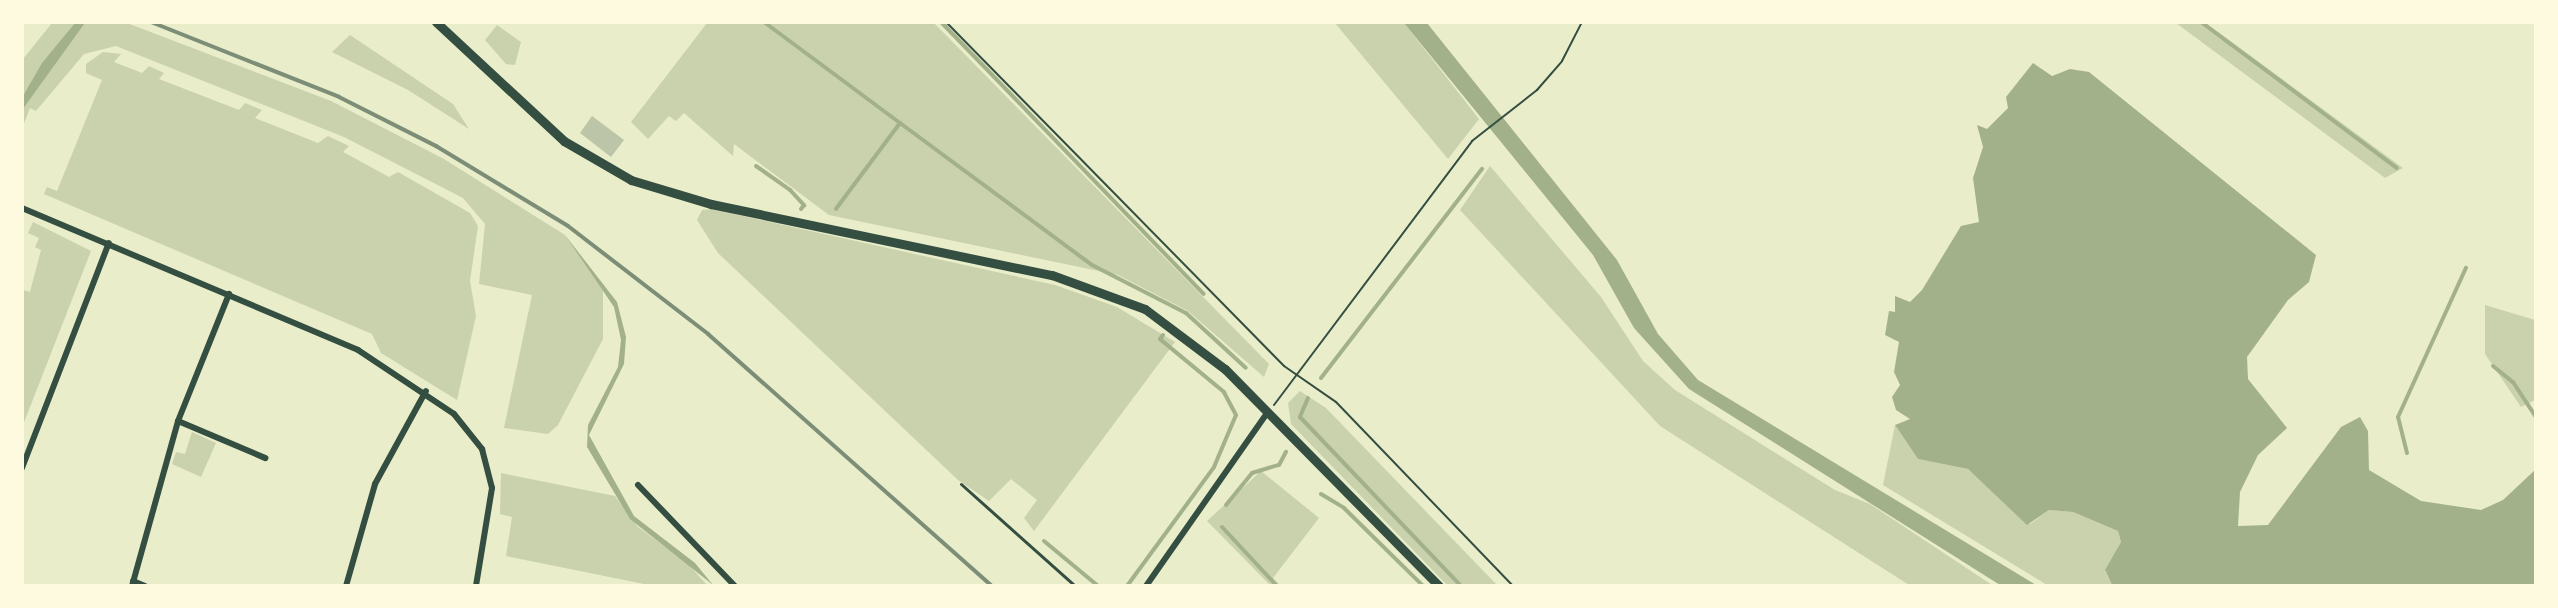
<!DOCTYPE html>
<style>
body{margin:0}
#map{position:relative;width:2558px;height:608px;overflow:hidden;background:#e9edc9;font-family:"Titillium Web",sans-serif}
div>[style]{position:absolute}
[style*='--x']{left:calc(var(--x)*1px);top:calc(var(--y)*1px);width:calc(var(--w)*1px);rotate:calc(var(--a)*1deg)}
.green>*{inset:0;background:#cad2ad}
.water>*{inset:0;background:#a3b18a}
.stream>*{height:4px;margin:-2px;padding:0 2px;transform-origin:2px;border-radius:2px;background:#a3b18a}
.building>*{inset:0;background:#bcc5a7}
.path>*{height:2px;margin:-1px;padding:0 1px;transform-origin:1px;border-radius:1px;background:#344e41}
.service>*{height:3px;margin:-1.5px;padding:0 1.5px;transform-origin:1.5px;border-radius:1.5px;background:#344e41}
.minor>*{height:6px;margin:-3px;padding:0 3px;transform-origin:3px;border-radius:3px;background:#344e41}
.secondary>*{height:9px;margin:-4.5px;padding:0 4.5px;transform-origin:4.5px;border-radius:4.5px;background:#344e41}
.rail>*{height:4px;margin:-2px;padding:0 2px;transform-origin:2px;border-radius:2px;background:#7c8e77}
span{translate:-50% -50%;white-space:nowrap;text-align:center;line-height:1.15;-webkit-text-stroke:4.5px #fefae0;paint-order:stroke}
.frame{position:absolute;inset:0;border:24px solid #fefae0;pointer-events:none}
</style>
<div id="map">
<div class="green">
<i style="clip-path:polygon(52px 23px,75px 23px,23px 96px,23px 59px)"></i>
<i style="clip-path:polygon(85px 23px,127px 23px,331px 101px,444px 159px,565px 235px,603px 289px,603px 339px,558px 425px,548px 434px,504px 428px,532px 295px,479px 284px,485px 224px,463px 198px,344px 137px,116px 46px,84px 54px,36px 111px,30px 108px,23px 126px,23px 109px)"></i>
<i style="clip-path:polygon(707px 23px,934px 23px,1269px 364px,1264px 377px,1188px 311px,1118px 275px,829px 215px,734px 144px,733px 156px,684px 113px,676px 121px,669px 116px,648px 139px,631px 122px)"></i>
<i style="clip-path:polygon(1335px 23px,1404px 23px,1479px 119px,1448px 159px)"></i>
<i style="clip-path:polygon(2176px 23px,2206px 23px,2403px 168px,2385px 178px)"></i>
<i style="clip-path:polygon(497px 25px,521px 42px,515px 65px,506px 64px,485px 40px)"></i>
<i style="clip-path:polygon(350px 35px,453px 104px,469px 129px,408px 90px,332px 52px)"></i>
<i style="clip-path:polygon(103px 52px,121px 54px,114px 62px,142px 73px,149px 66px,164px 73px,159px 79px,239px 110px,245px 103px,262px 110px,255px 118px,318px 143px,328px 136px,349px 146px,343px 152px,347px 154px,389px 177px,398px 172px,470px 213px,478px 226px,470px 281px,476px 316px,457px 400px,381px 353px,372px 334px,44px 194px,47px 187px,57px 191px,102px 80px,86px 73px,86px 64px)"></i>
<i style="clip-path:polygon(1490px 166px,1601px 297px,1643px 361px,1675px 390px,1835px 490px,1870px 504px,1992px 585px,1909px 585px,1660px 426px,1460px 210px)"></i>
<i style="clip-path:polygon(711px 209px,1055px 285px,1117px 307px,1175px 342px,1034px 531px,1024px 518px,1037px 500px,1011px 479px,989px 501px,958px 480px,718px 253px,697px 220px,702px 210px)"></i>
<i style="clip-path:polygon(33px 222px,91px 251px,23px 425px,23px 290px,30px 292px,41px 250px,35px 247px,39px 238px,28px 233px)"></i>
<i style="clip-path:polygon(2485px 305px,2535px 320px,2535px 400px,2521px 407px,2485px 354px)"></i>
<i style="clip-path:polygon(1300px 391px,1326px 408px,1497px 585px,1447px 585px,1291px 424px,1288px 403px)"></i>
<i style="clip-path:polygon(1895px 425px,1918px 459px,1968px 469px,2030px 524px,2049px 510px,2073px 512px,2118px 531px,2121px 542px,2105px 571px,2112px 585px,2047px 585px,1883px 485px)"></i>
<i style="clip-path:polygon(192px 432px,216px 443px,201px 477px,172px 464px,176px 452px,185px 454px)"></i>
<i style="clip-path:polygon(1261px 471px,1319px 518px,1273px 578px,1280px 585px,1270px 585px,1207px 521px)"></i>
<i style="clip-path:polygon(501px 473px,615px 496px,637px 526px,688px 564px,707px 585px,649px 585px,506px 556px,512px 517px,500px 514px)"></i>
</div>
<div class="water">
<i style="clip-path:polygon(75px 23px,85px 23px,23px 109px,23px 96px,42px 63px)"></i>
<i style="clip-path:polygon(1404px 23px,1427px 23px,1617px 260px,1658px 334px,1698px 380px,2036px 585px,2000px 585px,1689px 389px,1634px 328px,1593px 255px)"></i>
<i style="clip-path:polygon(2033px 63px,2052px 76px,2070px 69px,2089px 72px,2316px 255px,2309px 282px,2288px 300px,2247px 357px,2248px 379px,2287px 428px,2258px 455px,2240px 492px,2238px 526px,2268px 525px,2341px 427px,2360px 417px,2368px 431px,2369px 470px,2421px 501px,2481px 510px,2503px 500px,2535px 470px,2535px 585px,2112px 585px,2105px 570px,2121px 542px,2118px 531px,2073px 512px,2049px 510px,2027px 525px,1968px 469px,1918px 459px,1895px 425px,1910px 419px,1896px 410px,1892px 397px,1900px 385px,1894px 372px,1899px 342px,1885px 335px,1889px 311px,1895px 312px,1895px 296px,1910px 302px,1922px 290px,1961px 226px,1979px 222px,1973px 178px,1983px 147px,1977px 125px,1987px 129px,2008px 108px,2006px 97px)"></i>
<i style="clip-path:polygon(565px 235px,617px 302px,626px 337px,624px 364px,589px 435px,634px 516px,695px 563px,713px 585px,630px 519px,587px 447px,588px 425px,618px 367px,621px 340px,614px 307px)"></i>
</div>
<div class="stream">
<i style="--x:764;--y:22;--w:169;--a:36.6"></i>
<i style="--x:900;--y:123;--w:107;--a:126.7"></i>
<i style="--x:941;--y:22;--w:378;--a:46"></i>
<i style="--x:2201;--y:22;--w:244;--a:36.7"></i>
<i style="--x:900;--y:123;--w:239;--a:36.5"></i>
<i style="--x:1092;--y:265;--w:106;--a:27.1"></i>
<i style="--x:1186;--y:313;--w:81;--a:42.5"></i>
<i style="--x:756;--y:166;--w:42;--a:35.2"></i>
<i style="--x:790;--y:190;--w:21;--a:47"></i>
<i style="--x:804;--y:205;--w:5;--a:127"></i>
<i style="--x:2493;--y:366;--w:26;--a:39"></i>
<i style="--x:2513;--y:382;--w:42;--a:56.7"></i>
<i style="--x:1321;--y:378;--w:264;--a:-52.4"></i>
<i style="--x:1308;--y:398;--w:21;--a:113"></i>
<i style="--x:1300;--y:417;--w:233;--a:46.4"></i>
<i style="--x:2407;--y:453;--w:37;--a:-104"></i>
<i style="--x:2398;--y:417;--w:164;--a:-65.5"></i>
<i style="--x:1321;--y:494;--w:27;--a:31"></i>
<i style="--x:1344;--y:508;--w:111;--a:44.6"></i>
<i style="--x:1226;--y:505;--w:41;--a:-50.9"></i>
<i style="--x:1252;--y:473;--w:28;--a:-17"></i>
<i style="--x:1279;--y:465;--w:15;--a:-62"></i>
<i style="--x:1222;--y:527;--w:81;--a:47"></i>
<i style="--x:1044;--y:541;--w:70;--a:39.8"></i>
<i style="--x:1127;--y:586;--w:147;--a:-53.8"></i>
<i style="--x:1214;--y:467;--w:56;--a:-67.1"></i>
<i style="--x:1236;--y:415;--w:26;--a:-118"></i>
<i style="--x:1224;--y:392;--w:83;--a:-140.4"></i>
<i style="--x:1160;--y:339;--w:5;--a:-53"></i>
</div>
<div class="building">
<i style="clip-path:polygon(592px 116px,624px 140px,611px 157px,580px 133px)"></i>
</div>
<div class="path">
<i style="--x:946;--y:22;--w:482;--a:45.5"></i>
<i style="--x:1284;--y:366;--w:63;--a:34.7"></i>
<i style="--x:1336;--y:402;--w:255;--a:46.1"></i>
<i style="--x:1274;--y:405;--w:330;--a:-53.1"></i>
<i style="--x:1472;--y:141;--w:83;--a:-38.1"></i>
<i style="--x:1537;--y:90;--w:38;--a:-49"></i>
<i style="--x:1562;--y:61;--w:44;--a:-62.9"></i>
</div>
<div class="service">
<i style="--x:961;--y:484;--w:153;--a:41.8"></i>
</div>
<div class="minor">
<i style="--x:22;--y:208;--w:365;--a:22.9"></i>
<i style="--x:358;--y:350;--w:115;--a:33.7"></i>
<i style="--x:454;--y:414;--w:45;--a:51.3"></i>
<i style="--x:482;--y:449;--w:40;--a:75.6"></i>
<i style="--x:492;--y:488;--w:99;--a:99.3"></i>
<i style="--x:178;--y:421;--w:95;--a:23"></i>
<i style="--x:22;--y:468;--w:241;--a:-68.9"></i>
<i style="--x:638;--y:485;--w:140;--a:46.2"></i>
<i style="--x:133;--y:581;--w:13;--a:23"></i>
<i style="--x:132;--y:586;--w:171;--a:-74.4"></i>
<i style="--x:178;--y:421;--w:137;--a:-68.1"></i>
<i style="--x:346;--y:586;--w:106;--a:-74.1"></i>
<i style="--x:375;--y:484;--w:106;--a:-61.3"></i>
<i style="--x:1146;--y:586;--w:213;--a:-55"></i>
</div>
<div class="secondary">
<i style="--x:436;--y:22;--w:175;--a:42.9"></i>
<i style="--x:564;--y:141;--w:78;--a:30.2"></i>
<i style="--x:631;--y:180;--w:84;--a:16.7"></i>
<i style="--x:711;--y:204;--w:348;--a:11.8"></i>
<i style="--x:1052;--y:275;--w:99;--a:20.1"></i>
<i style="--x:1145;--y:309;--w:100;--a:36.9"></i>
<i style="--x:1225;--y:369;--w:305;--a:45.4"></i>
</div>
<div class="rail">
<i style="--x:151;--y:22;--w:202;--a:21.7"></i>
<i style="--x:339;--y:97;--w:109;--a:26.8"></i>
<i style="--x:436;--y:146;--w:154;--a:31.2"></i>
<i style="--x:568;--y:226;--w:177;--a:37.6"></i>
<i style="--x:708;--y:334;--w:380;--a:41.6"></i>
</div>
<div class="frame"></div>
</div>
